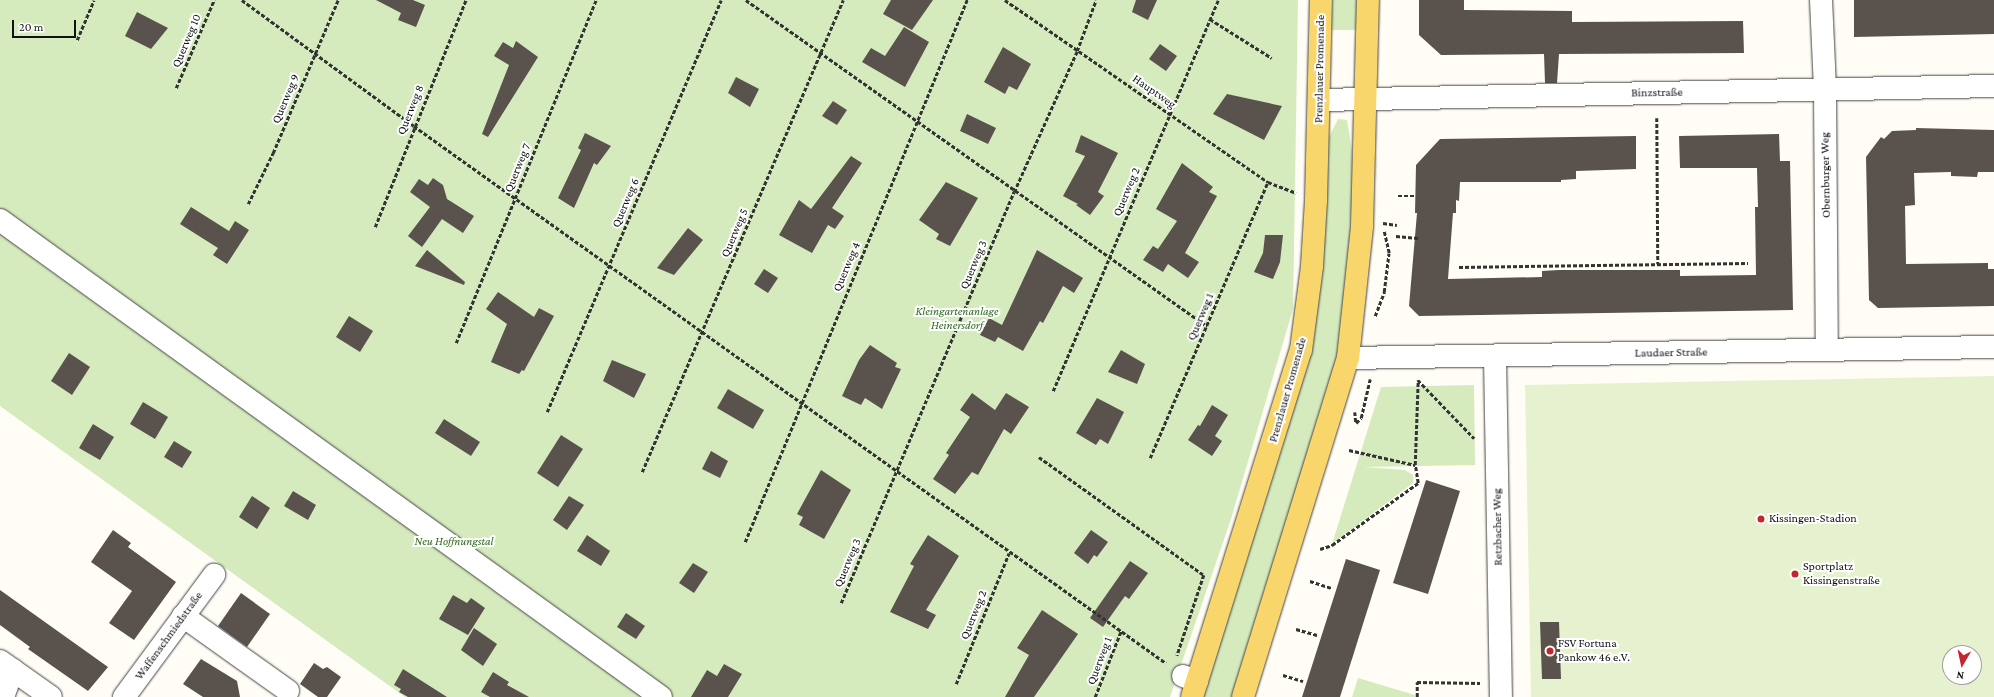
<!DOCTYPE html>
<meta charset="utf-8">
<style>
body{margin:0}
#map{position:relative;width:1994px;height:697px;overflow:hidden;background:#fffdf5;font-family:"Crimson Pro",serif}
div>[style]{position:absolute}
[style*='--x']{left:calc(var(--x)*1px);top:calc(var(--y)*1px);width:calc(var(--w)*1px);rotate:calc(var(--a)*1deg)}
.green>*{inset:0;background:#d5ebbd}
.pitch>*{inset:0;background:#e6f2cf}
.building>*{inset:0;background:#5a524d}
.path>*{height:2.5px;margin-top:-1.25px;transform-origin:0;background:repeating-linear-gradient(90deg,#333 0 4px,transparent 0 6px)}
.roads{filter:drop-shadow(0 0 1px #444) drop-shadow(0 0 1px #444)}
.minor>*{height:22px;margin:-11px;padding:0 11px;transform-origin:11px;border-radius:11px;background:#fff}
.major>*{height:22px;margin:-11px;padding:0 11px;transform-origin:11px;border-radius:11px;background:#f9d66b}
.dots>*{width:11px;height:11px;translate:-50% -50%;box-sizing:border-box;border:2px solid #fff;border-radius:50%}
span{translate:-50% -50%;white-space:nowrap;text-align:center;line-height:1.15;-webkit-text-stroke:4px #fff;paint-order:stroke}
.street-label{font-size:12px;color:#111}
.park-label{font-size:12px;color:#2f6b1f;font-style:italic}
.poi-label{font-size:12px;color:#111}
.left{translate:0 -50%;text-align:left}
.north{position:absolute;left:1942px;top:645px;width:40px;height:40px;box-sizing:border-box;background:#fff;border:1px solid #a0a0a0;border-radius:50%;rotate:189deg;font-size:11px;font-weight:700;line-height:16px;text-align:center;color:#111}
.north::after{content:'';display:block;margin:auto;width:14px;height:18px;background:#c4262e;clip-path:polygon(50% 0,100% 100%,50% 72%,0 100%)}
.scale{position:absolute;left:12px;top:20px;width:64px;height:18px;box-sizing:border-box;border:2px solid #111;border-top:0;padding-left:5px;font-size:12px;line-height:14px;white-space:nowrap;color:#111;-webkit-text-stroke:3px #fff;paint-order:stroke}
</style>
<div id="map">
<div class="green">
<i style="clip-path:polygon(0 0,1298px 0,1293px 309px,1231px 519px,1170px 697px,405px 697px,0 406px)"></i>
<i style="clip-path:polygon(1332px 0,1359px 0,1358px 30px,1331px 30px)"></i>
<i style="clip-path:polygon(1338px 119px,1347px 120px,1352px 150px,1353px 193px,1345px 307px,1336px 367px,1232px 697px,1203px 697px,1309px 354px,1321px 283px,1329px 137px)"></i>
<i style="clip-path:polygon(1474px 385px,1475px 465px,1364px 467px,1405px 470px,1413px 475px,1413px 483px,1332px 544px,1381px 387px)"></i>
<i style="clip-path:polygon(1358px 678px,1415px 695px,1415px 697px,1352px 697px)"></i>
</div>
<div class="pitch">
<i style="clip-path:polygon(evenodd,1994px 376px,1994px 697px,1531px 697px,1525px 385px,1994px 376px,1950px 653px,1974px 653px,1974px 677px,1950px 677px,1950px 653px)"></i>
</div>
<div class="building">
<i style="clip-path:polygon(376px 0,413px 0,425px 5px,416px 27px,398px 20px,401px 13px)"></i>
<i style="clip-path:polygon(891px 0,933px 0,912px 30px,883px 14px)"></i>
<i style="clip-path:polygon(1136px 0,1157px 0,1148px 20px,1132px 12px)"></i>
<i style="clip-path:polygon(1419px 0,1464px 0,1464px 10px,1572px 11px,1572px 22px,1743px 21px,1744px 53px,1559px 54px,1557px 83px,1545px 83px,1544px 54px,1441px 55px,1419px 35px)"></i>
<i style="clip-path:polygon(1854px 0,1994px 0,1994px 34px,1854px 37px)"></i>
<i style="clip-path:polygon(137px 12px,168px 28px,151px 49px,125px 36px)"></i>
<i style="clip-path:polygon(904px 27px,929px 42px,905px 87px,862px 62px,871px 48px,885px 56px)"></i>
<i style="clip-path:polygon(516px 41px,538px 57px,488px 137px,482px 134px,509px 65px,494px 56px,503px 42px,513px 48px)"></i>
<i style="clip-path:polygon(1160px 44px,1177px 56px,1166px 71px,1149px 59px)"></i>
<i style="clip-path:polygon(1003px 47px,1031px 64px,1017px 90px,1009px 86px,1005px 94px,984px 82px)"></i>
<i style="clip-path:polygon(736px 77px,759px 89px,750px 107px,728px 93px)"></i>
<i style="clip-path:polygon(1227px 94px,1282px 106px,1264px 140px,1213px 114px)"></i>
<i style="clip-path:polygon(833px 101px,847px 110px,837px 125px,822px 116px)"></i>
<i style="clip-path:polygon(967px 114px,996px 128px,988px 144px,960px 131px)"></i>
<i style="clip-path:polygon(1916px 128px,1994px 130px,1994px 172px,1978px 172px,1977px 177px,1951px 176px,1951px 172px,1914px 173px,1915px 205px,1905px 206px,1906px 264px,1988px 263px,1988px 269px,1994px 269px,1994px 306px,1878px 308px,1869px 300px,1866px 157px,1881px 137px,1884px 139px,1892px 131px,1916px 130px)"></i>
<i style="clip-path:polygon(585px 133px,611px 146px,597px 165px,594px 163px,574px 208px,558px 198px,581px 150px,578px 148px)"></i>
<i style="clip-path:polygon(1779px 134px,1780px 161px,1790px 161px,1793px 310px,1419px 316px,1409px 306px,1417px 213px,1415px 213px,1416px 165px,1440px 139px,1636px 136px,1636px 169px,1576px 171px,1576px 179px,1561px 180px,1561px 182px,1460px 182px,1459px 201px,1456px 200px,1456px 213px,1453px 213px,1448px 279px,1542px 277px,1542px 271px,1559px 270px,1680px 270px,1680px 276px,1756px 275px,1755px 207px,1758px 207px,1757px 168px,1680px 168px,1679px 136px)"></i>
<i style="clip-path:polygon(1081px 135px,1118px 153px,1098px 192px,1104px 196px,1090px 215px,1076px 205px,1078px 204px,1063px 196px,1085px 156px,1075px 152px)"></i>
<i style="clip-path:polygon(851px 156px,862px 163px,832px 208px,844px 216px,835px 229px,828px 225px,812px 253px,779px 235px,799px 200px,811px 209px)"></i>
<i style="clip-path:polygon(1182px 163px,1213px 187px,1209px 192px,1217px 196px,1185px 253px,1199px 262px,1188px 278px,1168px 264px,1163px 272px,1143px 260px,1153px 246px,1158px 249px,1177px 221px,1156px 209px)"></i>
<i style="clip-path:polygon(433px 178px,443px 185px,447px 199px,474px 216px,463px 233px,442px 219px,422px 247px,408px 236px,430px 207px,410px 192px,419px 179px,428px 185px)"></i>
<i style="clip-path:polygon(946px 182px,978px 198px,950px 246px,936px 239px,939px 234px,919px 220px)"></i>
<i style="clip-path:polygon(191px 207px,229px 231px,235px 221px,249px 230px,227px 264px,213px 255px,218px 248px,180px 224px)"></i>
<i style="clip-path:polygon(688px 228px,703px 240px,674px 275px,657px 268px)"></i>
<i style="clip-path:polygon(1265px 235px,1283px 235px,1280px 262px,1273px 279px,1254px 272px,1263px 253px)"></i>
<i style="clip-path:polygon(427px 250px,465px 282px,464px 285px,415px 266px)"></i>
<i style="clip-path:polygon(1037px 250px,1083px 278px,1074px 293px,1063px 286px,1043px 323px,1040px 321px,1023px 351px,998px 337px,995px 342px,980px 335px,989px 318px,1002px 325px)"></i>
<i style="clip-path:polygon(764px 269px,778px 278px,768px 293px,754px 284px)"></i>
<i style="clip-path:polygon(498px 292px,534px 317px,539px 308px,554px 316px,524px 371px,522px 370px,519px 374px,491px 362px,507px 324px,486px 309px)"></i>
<i style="clip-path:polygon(349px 316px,373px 331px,360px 352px,336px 337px)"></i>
<i style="clip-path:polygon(870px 345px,897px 363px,895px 367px,901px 369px,882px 409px,865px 398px,861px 405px,842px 396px,859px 360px)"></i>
<i style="clip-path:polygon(1121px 350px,1145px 364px,1137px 384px,1108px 372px)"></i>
<i style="clip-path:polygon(69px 353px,90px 367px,72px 395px,51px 381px)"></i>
<i style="clip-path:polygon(612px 360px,646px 374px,634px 398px,603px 381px)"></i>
<i style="clip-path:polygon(728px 389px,764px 410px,753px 429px,717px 408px)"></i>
<i style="clip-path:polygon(972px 393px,995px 410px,1006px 393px,1029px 407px,1011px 434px,1004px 429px,978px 475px,972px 472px,955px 494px,933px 479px,949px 455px,946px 453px,970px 417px,960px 410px)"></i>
<i style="clip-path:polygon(1097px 398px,1124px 412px,1108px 444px,1100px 439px,1096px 445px,1076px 433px)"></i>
<i style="clip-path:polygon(143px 402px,168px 417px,155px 439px,130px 424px)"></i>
<i style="clip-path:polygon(1212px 405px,1228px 415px,1215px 436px,1222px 441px,1212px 456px,1188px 440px,1198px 425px,1200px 426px)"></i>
<i style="clip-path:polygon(444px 419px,480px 442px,471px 456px,435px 433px)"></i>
<i style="clip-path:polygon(93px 424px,114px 437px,100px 460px,79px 448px)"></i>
<i style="clip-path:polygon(561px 435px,583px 449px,558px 487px,537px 473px)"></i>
<i style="clip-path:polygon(174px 441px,192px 452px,182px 468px,164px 457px)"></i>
<i style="clip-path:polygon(711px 451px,728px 461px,720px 478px,702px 469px)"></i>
<i style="clip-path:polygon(821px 470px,851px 490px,824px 539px,799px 525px,803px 517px,797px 514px)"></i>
<i style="clip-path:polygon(1426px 480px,1460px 491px,1428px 594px,1393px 583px)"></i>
<i style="clip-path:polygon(293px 491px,316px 505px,308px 520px,284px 506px)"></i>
<i style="clip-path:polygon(252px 496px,270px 508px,257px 529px,239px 517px)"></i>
<i style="clip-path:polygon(569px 496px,584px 505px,567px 530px,553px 520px)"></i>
<i style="clip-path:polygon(113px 530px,131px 543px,128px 547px,176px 582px,134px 640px,109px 623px,132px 591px,91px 562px)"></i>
<i style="clip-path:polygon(1091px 530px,1108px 542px,1097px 557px,1094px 555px,1088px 564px,1074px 553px)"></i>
<i style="clip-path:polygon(587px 535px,610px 551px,601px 566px,577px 551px)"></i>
<i style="clip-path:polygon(928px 535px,959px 556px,926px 610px,936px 615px,928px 629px,890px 612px,914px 566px,910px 564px)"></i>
<i style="clip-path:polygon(1346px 559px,1380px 570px,1340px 697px,1302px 697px)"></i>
<i style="clip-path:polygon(1130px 561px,1148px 573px,1129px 599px,1125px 596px,1103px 627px,1090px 618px)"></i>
<i style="clip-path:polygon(693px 563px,708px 572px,694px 593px,679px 583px)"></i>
<i style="clip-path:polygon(0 590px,108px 667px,88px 691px,28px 649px,30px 647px,0 625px)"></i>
<i style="clip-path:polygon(241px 593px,270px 614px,247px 647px,218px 626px)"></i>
<i style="clip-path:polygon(453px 595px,467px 603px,471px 598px,485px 608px,468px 635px,439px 619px)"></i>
<i style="clip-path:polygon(1042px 610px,1078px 634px,1034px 697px,1005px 697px,1029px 655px,1017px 648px)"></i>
<i style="clip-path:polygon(626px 613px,645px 626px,636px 639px,617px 627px)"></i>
<i style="clip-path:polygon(1540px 622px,1559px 622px,1561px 679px,1542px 679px)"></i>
<i style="clip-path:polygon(474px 628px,497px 644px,483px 666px,461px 650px)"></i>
<i style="clip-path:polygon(201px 659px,237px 681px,240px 697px,203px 697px,183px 684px)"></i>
<i style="clip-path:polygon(314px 663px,323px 669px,327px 667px,341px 677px,327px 697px,318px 697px,300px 684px)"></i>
<i style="clip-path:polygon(724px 664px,742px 674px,728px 697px,691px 697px,707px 670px,717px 676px)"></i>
<i style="clip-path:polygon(403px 669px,447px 697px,408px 697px,399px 692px,401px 689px,394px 685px)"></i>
<i style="clip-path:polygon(493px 672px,509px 682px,507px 685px,529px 697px,490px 697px,481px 692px)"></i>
</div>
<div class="path">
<i style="--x:242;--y:0;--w:213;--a:36.2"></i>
<i style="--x:414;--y:126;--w:924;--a:35.53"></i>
<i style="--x:746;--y:0;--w:565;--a:35.27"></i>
<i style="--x:1005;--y:0;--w:320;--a:34.7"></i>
<i style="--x:1268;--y:182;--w:30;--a:21"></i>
<i style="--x:1210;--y:19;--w:73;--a:32.2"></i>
<i style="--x:77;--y:40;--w:43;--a:-67"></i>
<i style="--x:176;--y:88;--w:96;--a:-66.6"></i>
<i style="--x:1657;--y:118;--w:146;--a:89.6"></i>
<i style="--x:1398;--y:196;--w:17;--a:0"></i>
<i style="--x:248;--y:204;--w:57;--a:-63.9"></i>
<i style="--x:273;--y:153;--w:166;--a:-67"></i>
<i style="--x:1383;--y:223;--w:14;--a:8"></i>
<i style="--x:375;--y:227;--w:245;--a:-68.2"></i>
<i style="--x:1396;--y:236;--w:22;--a:5"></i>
<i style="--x:1459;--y:267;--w:289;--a:-0.8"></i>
<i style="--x:1375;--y:316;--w:26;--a:-69"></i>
<i style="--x:1384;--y:292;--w:39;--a:-83"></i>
<i style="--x:1389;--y:253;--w:22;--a:-103"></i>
<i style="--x:456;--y:343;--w:370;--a:-67.8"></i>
<i style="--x:1418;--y:380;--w:81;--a:46"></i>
<i style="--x:1053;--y:391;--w:424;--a:-67.1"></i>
<i style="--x:547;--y:412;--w:447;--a:-67.1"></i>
<i style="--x:1355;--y:412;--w:11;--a:85"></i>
<i style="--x:1356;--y:423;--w:7;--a:-45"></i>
<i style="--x:1361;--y:418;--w:40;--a:-77"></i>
<i style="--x:1349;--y:450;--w:68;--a:12.8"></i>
<i style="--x:1039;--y:457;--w:203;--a:35.6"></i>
<i style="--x:1204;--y:575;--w:85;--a:108.4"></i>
<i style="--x:1150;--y:458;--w:300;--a:-66.9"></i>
<i style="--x:642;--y:472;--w:513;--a:-66.93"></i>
<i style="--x:745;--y:542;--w:586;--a:-67.73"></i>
<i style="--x:1320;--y:549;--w:13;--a:-18"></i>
<i style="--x:1332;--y:545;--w:106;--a:-35.8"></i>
<i style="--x:1418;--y:483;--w:18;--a:-99"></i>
<i style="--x:1415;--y:465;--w:85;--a:-88"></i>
<i style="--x:1310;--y:581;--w:23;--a:18"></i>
<i style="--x:841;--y:603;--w:446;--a:-67.2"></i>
<i style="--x:1014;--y:192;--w:154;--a:-65.9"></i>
<i style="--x:1077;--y:51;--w:54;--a:-69.6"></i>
<i style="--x:1296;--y:629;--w:22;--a:16"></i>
<i style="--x:1283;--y:675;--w:21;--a:17"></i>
<i style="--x:956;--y:684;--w:141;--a:-68"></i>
<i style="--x:1095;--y:697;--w:71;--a:-68.5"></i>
<i style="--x:1417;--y:697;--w:15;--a:-90"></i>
<i style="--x:1417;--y:682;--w:63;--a:0.9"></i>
</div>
<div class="roads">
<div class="minor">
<i style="--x:1821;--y:0;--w:89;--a:87.4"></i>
<i style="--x:1825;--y:89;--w:261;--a:89.6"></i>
<i style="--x:1320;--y:100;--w:674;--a:-1.19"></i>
<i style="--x:0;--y:220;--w:815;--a:35.82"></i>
<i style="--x:1495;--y:357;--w:340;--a:89"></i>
<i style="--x:1348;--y:358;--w:646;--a:-0.98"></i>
<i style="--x:183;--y:616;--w:129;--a:35.5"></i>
<i style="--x:0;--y:661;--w:62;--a:35.2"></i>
<i style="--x:1183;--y:676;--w:15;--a:20"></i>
<i style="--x:3;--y:697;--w:29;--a:-70"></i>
<i style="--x:124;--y:697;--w:152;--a:-53.6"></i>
</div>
<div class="major">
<i style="--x:1192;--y:697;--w:364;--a:-72.6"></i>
<i style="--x:1301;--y:350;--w:85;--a:-82.5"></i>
<i style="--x:1312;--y:266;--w:65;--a:-86.5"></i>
<i style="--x:1316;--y:201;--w:201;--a:-88.6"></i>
<i style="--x:1243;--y:697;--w:355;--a:-72.8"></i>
<i style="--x:1348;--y:358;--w:133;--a:-83.9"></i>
<i style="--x:1362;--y:226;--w:226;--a:-88.5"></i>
</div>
</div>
<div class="dots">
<i style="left:1761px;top:519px;background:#c4262e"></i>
<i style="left:1795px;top:574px;background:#c4262e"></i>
<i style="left:1550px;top:651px;background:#c4262e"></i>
</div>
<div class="street-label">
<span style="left:187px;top:41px;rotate:-67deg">Querweg 10</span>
<span style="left:1320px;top:69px;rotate:-89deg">Prenzlauer Promenade</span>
<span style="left:1154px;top:92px;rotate:35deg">Hauptweg</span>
<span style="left:1657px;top:93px;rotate:-1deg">Binzstraße</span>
<span style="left:286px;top:99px;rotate:-67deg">Querweg 9</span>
<span style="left:411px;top:110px;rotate:-68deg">Querweg 8</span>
<span style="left:518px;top:168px;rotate:-68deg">Querweg 7</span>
<span style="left:1826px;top:175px;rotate:-91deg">Obernburger Weg</span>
<span style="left:1127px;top:192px;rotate:-67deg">Querweg 2</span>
<span style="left:626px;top:203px;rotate:-67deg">Querweg 6</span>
<span style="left:735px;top:233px;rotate:-67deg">Querweg 5</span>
<span style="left:974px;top:265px;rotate:-67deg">Querweg 3</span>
<span style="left:847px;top:267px;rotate:-67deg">Querweg 4</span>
<span style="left:1201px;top:317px;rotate:-67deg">Querweg 1</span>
<span style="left:1671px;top:353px;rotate:-1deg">Laudaer Straße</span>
<span style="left:1288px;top:390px;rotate:-74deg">Prenzlauer Promenade</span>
<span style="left:1498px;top:527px;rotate:-91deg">Retzbacher Weg</span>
<span style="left:848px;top:563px;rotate:-67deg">Querweg 3</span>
<span style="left:974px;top:615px;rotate:-68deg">Querweg 2</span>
<span style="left:169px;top:636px;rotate:-54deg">Waffenschmiedstraße</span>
<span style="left:1100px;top:661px;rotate:-69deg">Querweg 1</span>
</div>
<div class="park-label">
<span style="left:957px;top:319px">Kleingartenanlage<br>Heinersdorf</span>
<span style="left:454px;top:542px">Neu Hoffnungstal</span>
</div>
<div class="poi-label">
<span class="left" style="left:1769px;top:519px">Kissingen-Stadion</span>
<span class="left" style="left:1803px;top:574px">Sportplatz<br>Kissingenstraße</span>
<span class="left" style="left:1558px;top:651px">FSV Fortuna<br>Pankow 46 e.V.</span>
</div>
<div class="north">N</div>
<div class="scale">20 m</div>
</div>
